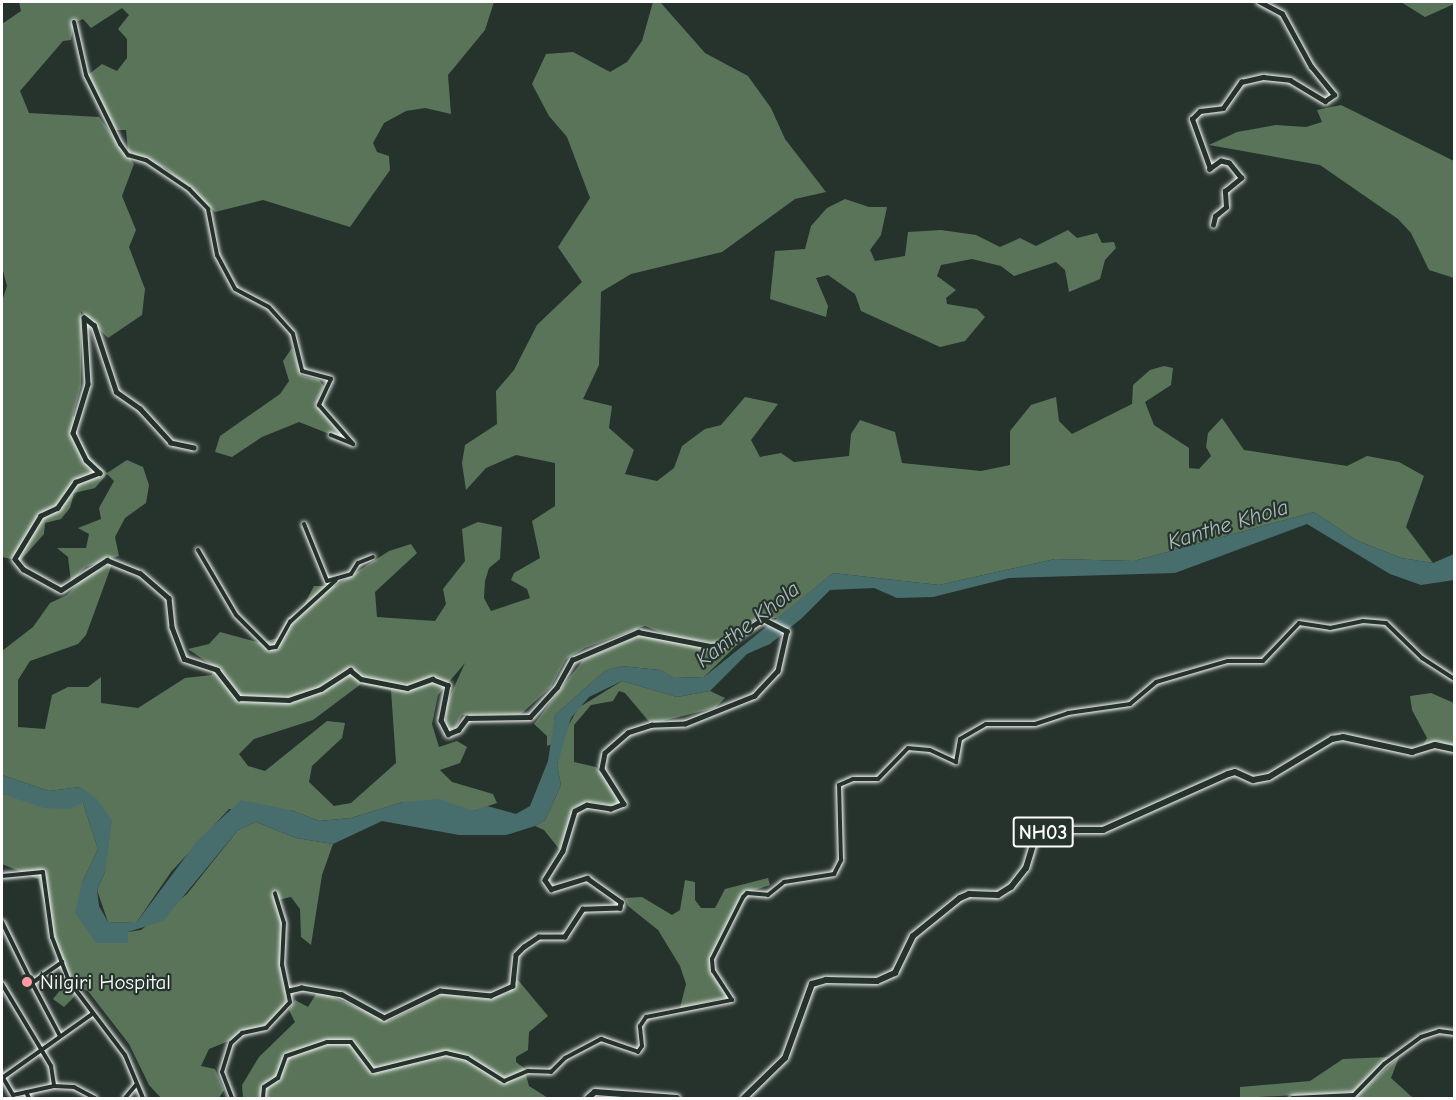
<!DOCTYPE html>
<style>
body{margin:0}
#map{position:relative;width:1456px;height:1100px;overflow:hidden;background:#26332d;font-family:"Comic Neue",sans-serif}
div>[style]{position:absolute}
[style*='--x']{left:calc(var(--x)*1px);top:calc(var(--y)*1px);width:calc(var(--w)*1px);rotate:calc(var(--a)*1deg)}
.green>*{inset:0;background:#5a745a}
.water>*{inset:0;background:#486d6d}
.roads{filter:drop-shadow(0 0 2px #fff) drop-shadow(0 0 2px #fff)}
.minor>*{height:4px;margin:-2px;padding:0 2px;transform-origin:2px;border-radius:2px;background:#26332d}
.tertiary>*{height:4.5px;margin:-2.25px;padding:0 2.25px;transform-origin:2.25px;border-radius:2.25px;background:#26332d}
.primary>*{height:6px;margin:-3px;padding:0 3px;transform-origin:3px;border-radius:3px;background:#26332d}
.dots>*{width:16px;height:16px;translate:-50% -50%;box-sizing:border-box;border:3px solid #26332d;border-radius:50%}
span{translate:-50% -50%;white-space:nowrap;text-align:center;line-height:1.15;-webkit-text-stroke:4.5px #26332d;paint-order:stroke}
.shield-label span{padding:2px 4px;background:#26332d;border:2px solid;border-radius:4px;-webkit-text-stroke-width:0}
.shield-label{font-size:20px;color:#fff;font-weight:700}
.poi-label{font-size:21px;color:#fff}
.left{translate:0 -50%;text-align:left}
.water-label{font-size:22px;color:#adbdbd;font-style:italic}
.frame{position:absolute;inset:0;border:3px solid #fff;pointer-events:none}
</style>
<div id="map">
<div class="green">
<i style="clip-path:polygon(19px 2px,494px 2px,485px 30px,448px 75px,451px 114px,425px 108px,406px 111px,384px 123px,373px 143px,377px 152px,389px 156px,390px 170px,350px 227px,263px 200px,215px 212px,167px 169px,128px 151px,126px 130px,116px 130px,88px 75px,102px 64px,117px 71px,127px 58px,127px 39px,118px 29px,129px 15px,122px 8px,91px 28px,83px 19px,74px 23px,71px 40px,63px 41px,20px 91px,29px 113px,99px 117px,134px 164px,122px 196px,136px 230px,129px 247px,145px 289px,142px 315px,108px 338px,81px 311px,81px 386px,73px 416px,78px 419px,77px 435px,90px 458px,107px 473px,127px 460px,143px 467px,149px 485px,146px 503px,125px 518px,115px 537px,119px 556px,86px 567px,71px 582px,68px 557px,57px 548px,86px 548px,89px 534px,78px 528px,101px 519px,99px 508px,114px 481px,107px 474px,95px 488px,74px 493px,70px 508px,61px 519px,45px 523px,44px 534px,20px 561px,2px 557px,2px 301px,7px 286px,2px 267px,2px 24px,21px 11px)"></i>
<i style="clip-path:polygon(evenodd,653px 2px,660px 2px,705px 53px,748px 76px,771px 108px,785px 139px,826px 192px,795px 199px,722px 252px,631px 274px,601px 292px,599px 365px,583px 399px,612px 406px,609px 428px,634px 450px,625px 474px,657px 481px,674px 468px,682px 446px,705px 429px,721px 425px,745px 397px,778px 404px,751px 440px,760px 457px,781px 453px,794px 462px,849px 456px,851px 434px,860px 420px,895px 432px,902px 463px,981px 471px,1010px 465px,1010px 431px,1031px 405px,1056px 397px,1059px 421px,1072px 434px,1132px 404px,1133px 385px,1150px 370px,1164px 366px,1173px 368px,1171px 385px,1145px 402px,1154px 425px,1189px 448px,1189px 468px,1199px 469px,1211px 456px,1206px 447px,1208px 433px,1222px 418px,1244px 450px,1347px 466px,1367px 456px,1399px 462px,1424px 476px,1406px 527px,1433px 563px,1401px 558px,1356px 540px,1314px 512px,1134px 561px,1055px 559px,939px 585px,833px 573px,778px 618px,758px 618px,721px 644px,669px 636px,645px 626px,585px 648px,566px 659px,551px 687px,521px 714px,462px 715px,456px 728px,446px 731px,446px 705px,465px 663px,438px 695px,432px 724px,439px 747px,457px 741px,467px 747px,460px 763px,440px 770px,452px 782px,493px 794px,497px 803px,473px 811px,403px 802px,351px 818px,319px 821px,291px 810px,229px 809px,171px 872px,136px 923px,108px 922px,97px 890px,105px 872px,80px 787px,49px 791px,2px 775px,2px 651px,33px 627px,50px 603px,67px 595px,85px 576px,112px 564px,86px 635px,78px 644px,30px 661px,18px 680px,18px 727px,45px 729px,52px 695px,68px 687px,88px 687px,101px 677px,101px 703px,138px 708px,185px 678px,212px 675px,213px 666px,188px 649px,209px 644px,220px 632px,261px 643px,277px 638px,288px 618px,302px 609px,314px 586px,335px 586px,389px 551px,411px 544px,417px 553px,375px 592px,377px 617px,435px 621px,446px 604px,443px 589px,465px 561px,462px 529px,478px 522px,502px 527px,500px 559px,489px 568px,485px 581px,484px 598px,491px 611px,530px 598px,527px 589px,511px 580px,514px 573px,540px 558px,532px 521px,555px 506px,555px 463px,516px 455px,486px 468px,466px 490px,462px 463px,465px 445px,497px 424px,496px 391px,514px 370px,537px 325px,582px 282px,558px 247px,590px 198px,567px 137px,549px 116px,532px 84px,546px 54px,573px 52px,610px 72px,627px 62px,642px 41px,653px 2px,361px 684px,391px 690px,396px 763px,351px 803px,334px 806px,309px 782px,312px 766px,342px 738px,345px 723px,327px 721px,265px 771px,248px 766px,239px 754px,254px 739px,313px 720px,361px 684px)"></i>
<i style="clip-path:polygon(1401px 2px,1454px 2px,1454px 4px,1425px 17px)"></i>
<i style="clip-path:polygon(1341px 105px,1454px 161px,1454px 278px,1429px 270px,1411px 233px,1398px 219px,1320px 165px,1209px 145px,1237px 132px,1276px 125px,1306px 127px,1322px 122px,1317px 110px)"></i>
<i style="clip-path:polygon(845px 199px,869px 207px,887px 207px,881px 235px,870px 250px,875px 261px,905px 256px,908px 232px,941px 230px,976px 235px,1000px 247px,1020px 238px,1036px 246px,1068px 230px,1077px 238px,1097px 233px,1102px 243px,1114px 242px,1116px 248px,1105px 260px,1100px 279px,1069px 292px,1065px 270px,1056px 262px,1014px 276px,1001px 266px,972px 259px,941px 265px,937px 276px,956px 290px,946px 298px,947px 304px,977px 309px,985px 317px,965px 341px,940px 347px,861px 311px,855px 294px,828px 275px,816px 278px,828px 306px,826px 317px,770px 299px,775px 251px,805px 249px,811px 226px,827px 208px)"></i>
<i style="clip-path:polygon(292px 348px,302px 376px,319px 380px,324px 386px,316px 405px,347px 441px,299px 422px,262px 437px,232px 457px,215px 452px,220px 436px,280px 394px,289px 381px,283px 361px)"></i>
<i style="clip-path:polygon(643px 634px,711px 649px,732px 646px,746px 636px,704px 677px,674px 678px,660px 670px,621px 666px,605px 671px,555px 715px,552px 744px,547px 746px,547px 736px,534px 724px,583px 660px)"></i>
<i style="clip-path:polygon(622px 681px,677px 697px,710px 691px,725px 698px,715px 708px,651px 724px,625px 693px,619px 691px,613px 701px,591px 705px,574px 725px,574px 762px,596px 767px,621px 800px,615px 806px,591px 802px,574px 807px,560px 850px,544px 830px,535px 826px,545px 820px,561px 785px,557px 765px,565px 732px,578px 708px)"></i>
<i style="clip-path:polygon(1431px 693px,1454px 703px,1454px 746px,1437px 741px,1423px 745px,1427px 738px,1412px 710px,1410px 696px)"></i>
<i style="clip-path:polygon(2px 794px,83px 803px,98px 849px,82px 883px,118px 943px,128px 943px,128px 932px,141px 930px,187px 894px,238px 830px,256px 822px,296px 838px,333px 844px,322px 875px,311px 945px,301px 937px,300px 909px,291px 897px,278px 900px,286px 931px,282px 965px,289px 986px,284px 1009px,261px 1028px,209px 1049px,201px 1066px,215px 1069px,224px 1090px,219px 1098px,161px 1098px,149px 1085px,129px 1044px,88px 991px,82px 989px,64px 1007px,53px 999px,66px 983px,38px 879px,2px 864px)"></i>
<i style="clip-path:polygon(768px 878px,770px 885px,743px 894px,710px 961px,710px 969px,728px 989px,727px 997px,680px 1008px,686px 984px,680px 966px,658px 930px,628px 906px,625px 898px,642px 897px,672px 915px,680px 910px,685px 880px,695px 882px,695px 900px,701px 908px,715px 908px,725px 889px)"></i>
<i style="clip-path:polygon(518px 980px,548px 1016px,529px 1032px,528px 1050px,516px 1057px,516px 1062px,524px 1068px,529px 1086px,548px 1098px,243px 1098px,242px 1085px,259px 1057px,295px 1022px,289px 1010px,295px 1000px,308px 1007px,316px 994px,326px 994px,388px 1021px,443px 994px,485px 999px,507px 993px)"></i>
<i style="clip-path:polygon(1389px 1057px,1354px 1092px,1240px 1098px,1240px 1087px,1310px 1081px,1343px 1059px)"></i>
<i style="clip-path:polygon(1399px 1057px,1391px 1078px,1413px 1098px,1300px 1098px,1358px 1094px)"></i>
</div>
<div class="water">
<i style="clip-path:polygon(1314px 512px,1356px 540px,1401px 558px,1433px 563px,1454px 554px,1454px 580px,1421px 585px,1390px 574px,1307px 524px,1175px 573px,1009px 578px,933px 597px,897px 598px,874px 588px,830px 590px,802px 618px,770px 644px,747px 654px,710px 691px,677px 697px,622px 681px,589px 697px,571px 718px,557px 765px,561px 785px,545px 820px,535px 826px,506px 835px,459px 835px,382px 821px,333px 844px,296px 838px,256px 822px,238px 830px,163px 921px,128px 932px,128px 943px,96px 943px,75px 913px,82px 883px,98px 849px,83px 803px,69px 809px,44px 808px,2px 794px,2px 775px,49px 791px,80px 787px,97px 799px,112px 821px,105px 872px,97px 890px,99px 906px,108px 922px,136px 923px,198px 840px,241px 800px,291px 810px,319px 821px,351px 818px,403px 802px,439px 799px,473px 811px,487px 806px,516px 814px,530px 806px,548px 761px,555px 715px,605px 671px,621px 666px,660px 670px,675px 678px,704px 677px,833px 573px,939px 585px,1055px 559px,1134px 561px)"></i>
</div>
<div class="roads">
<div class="minor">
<i style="--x:74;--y:22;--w:54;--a:77.2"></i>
<i style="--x:86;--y:75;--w:77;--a:63.8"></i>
<i style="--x:120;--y:144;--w:14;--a:54"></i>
<i style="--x:128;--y:155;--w:19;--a:16"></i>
<i style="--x:146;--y:160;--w:52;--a:34"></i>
<i style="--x:189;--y:189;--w:28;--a:46"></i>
<i style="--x:208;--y:209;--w:47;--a:78.9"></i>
<i style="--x:217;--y:255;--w:38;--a:62"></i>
<i style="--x:235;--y:289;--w:38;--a:28"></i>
<i style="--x:269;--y:307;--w:36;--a:48"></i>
<i style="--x:293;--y:334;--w:38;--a:76"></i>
<i style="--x:302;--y:371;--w:30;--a:15"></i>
<i style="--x:331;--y:379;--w:29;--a:115"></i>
<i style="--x:319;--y:405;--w:52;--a:48.9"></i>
<i style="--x:353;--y:444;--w:24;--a:-158"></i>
<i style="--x:304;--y:524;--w:61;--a:68"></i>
<i style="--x:327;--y:581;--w:25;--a:-16"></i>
<i style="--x:351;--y:574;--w:13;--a:-58"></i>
<i style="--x:358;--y:563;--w:16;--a:-22"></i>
<i style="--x:198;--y:550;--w:75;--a:59.7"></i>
<i style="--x:236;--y:615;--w:47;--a:45"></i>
<i style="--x:269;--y:648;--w:7;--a:-8"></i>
<i style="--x:276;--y:647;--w:29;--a:-61"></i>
<i style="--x:290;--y:622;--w:62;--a:-42.4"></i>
<i style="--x:2;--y:876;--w:41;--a:-5.6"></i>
<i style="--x:43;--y:872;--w:66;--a:82.1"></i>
<i style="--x:52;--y:937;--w:47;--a:68.9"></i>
<i style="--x:69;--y:981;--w:93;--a:52.9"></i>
<i style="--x:125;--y:1055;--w:47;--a:67.3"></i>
<i style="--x:2;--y:922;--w:68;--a:63.8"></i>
<i style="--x:32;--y:983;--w:37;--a:-35"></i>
<i style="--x:32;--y:983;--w:60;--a:62.2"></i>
<i style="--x:2;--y:984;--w:96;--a:59.1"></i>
<i style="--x:51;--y:1066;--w:20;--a:81"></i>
<i style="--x:2;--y:1076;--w:22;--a:60"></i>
<i style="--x:13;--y:1095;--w:42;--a:-12.4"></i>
<i style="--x:54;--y:1086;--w:20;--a:3"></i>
<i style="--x:74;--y:1087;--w:24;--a:28"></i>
<i style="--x:2;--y:1078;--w:110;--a:-35.4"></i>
<i style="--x:26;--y:1092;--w:7;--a:63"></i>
<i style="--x:125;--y:1098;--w:17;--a:-50"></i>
<i style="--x:232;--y:1098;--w:28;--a:-111"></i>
<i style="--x:222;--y:1072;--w:30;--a:-73"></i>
<i style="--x:231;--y:1043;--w:15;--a:-42"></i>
<i style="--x:242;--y:1033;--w:25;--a:-12"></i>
<i style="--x:266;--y:1028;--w:35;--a:-47"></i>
<i style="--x:290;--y:1002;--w:38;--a:-102"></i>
<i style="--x:282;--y:965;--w:42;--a:-87.3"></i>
<i style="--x:284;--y:923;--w:31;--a:-107"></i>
<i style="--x:263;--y:1098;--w:11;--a:-85"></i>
<i style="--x:264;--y:1087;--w:17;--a:-33"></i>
<i style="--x:278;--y:1078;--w:23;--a:-70"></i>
<i style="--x:286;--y:1056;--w:43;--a:-18.9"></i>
<i style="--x:327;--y:1042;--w:24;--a:0"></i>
<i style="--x:351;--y:1042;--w:36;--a:53"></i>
<i style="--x:373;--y:1071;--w:75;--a:-13.9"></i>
<i style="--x:446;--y:1053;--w:22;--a:13"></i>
<i style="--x:467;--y:1058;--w:44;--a:31.9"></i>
<i style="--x:504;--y:1081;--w:26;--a:-23"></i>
<i style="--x:528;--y:1071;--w:23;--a:2"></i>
<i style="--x:551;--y:1072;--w:20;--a:-45"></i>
<i style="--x:565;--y:1058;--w:41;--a:-27.8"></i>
<i style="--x:601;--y:1039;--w:39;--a:19"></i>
<i style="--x:638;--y:1052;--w:7;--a:-56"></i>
<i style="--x:642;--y:1046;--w:20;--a:-96"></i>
<i style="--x:640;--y:1026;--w:11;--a:-56"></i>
<i style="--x:646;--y:1017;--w:88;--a:-11.2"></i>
<i style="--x:732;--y:1000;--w:35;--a:-123"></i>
<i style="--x:713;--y:971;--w:12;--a:-95"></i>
<i style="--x:712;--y:959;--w:69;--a:-63.4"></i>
<i style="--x:743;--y:897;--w:6;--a:-45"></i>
<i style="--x:747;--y:893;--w:21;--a:5"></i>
<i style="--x:768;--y:895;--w:21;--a:-39"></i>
<i style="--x:784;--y:882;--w:51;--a:-9.1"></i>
<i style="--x:834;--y:874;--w:16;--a:-63"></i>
<i style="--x:841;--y:860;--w:75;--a:-91.5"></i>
<i style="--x:839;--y:785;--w:15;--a:-23"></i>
<i style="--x:853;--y:779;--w:25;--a:0"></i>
<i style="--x:878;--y:779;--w:43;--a:-45.9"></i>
<i style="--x:908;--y:748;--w:22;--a:5"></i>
<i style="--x:930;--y:750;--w:29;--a:25"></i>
<i style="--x:956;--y:762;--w:23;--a:-80"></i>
<i style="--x:960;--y:739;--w:30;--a:-30"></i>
<i style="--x:986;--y:724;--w:49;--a:0"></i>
<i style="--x:1035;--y:724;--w:35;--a:-18"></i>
<i style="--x:1068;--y:713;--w:63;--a:-8.3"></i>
<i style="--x:1130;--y:704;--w:34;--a:-40"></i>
<i style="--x:1156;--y:682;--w:75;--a:-16.3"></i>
<i style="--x:1228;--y:661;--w:35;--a:0"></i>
<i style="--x:1263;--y:661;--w:52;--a:-46.5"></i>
<i style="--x:1299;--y:623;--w:31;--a:9"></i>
<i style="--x:1330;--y:628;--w:34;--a:-12"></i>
<i style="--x:1363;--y:621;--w:23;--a:5"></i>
<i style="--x:1386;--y:623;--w:50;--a:44.2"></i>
<i style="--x:1422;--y:658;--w:38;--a:33"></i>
<i style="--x:1292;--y:1098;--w:62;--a:-2.8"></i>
<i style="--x:1354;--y:1095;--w:43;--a:-45.9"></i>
<i style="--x:1384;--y:1064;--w:46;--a:-36.1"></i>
<i style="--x:1421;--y:1037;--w:19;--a:-18"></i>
<i style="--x:1439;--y:1031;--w:15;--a:8"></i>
</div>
<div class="tertiary">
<i style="--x:1213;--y:225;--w:9;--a:-77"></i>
<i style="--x:1215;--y:216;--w:14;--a:-39"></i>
<i style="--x:1226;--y:207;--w:16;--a:-94"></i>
<i style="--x:1225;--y:191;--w:21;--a:-39"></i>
<i style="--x:1241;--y:178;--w:19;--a:-129"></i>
<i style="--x:1229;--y:163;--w:8;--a:-166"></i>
<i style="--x:1221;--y:161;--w:14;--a:144"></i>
<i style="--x:1210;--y:169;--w:53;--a:-109.8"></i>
<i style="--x:1192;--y:119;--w:11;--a:-45"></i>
<i style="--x:1200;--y:111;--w:23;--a:-7"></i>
<i style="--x:1223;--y:108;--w:32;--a:-55"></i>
<i style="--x:1241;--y:82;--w:23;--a:-13"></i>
<i style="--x:1263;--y:77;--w:27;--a:6"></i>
<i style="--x:1290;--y:80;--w:41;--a:31"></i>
<i style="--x:1325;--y:101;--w:11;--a:-34"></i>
<i style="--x:1334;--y:95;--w:36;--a:-129"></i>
<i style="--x:1311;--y:67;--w:60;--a:-118.7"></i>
<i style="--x:1282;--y:14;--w:26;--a:-152"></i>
<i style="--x:194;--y:448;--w:24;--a:-168"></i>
<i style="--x:171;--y:443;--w:46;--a:-132.4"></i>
<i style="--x:140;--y:409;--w:29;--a:-145"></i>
<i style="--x:116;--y:392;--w:70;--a:-108.4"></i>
<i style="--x:94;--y:326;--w:13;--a:-141"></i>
<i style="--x:84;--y:318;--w:66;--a:86.5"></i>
<i style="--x:88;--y:384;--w:51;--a:107"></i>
<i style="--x:73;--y:433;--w:30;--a:64"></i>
<i style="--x:86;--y:460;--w:19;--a:43"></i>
<i style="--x:100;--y:473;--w:26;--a:159"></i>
<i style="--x:76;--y:482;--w:32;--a:125"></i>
<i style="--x:58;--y:508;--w:19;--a:155"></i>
<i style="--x:41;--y:516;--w:50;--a:121.2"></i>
<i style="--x:15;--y:559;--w:13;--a:51"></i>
<i style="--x:23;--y:569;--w:43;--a:28.9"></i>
<i style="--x:61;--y:590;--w:55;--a:-33.1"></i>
<i style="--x:107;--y:560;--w:35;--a:22"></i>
<i style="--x:140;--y:573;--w:38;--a:41"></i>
<i style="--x:169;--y:598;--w:29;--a:84"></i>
<i style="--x:172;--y:627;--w:34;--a:69"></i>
<i style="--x:184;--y:659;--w:35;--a:18"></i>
<i style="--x:217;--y:670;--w:36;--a:52"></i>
<i style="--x:239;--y:698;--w:50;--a:2.3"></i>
<i style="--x:289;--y:700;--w:34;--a:-19"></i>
<i style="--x:321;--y:689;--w:35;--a:-33"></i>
<i style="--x:350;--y:670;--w:14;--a:39"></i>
<i style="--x:361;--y:679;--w:47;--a:11.1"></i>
<i style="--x:407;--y:688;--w:27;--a:-20"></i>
<i style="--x:432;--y:679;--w:17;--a:21"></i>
<i style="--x:448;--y:685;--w:36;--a:101"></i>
<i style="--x:441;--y:720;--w:16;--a:63"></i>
<i style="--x:448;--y:734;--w:11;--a:-22"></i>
<i style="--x:458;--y:730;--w:15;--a:-53"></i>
<i style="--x:467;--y:718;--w:63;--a:-0.9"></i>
<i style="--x:530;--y:717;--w:40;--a:-48"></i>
<i style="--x:557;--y:687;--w:31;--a:-61"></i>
<i style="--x:572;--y:660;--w:72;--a:-23"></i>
<i style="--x:638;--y:632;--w:73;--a:11"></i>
<i style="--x:710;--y:646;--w:13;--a:-4"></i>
<i style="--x:723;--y:645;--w:48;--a:-33"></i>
<i style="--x:763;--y:619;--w:27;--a:27"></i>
<i style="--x:787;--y:631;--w:41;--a:102.7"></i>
<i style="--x:778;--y:671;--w:34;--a:133"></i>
<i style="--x:755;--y:696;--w:75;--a:158.2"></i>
<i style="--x:685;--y:724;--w:33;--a:178"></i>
<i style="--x:652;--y:725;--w:25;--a:162"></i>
<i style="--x:628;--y:733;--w:30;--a:139"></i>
<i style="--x:605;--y:753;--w:16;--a:101"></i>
<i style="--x:602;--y:769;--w:41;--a:57.8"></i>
<i style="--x:624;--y:804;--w:14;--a:159"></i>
<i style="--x:611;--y:809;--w:24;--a:-171"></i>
<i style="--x:587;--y:805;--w:13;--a:153"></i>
<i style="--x:575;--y:811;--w:42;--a:106.7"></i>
<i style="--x:563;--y:851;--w:34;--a:122"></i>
<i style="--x:545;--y:880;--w:11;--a:56"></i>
<i style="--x:551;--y:889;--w:38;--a:-17"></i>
<i style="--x:587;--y:878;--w:42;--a:35.2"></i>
<i style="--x:621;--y:902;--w:6;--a:99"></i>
<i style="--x:620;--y:908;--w:37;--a:178"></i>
<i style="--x:583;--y:909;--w:33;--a:123"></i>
<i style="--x:565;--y:937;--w:26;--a:180"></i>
<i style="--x:539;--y:937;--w:18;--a:146"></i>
<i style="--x:524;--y:947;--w:11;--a:135"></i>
<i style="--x:516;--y:955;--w:31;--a:96"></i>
<i style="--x:513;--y:986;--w:24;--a:156"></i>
<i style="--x:491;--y:996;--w:51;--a:-174.4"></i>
<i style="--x:440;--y:991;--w:62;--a:154.3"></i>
<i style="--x:384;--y:1018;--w:48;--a:-151.3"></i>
<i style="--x:342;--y:995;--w:41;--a:-170.1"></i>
<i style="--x:302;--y:988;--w:13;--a:167"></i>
</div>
<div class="primary">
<i style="--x:588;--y:1098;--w:9;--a:-41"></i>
<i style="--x:595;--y:1092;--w:82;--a:4.2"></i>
<i style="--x:744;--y:1098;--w:57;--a:-44.3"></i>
<i style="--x:785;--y:1058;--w:79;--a:-70"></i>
<i style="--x:812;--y:984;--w:15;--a:-16"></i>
<i style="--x:826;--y:980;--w:51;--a:1.1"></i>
<i style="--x:877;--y:981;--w:20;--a:-24"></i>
<i style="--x:895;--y:973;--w:41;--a:-64.1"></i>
<i style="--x:913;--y:936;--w:60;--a:-39"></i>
<i style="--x:960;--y:898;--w:10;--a:-24"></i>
<i style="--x:969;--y:894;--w:29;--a:2"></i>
<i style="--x:998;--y:895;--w:15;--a:-32"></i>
<i style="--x:1011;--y:887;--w:24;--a:-52"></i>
<i style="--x:1026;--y:868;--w:28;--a:-73"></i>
<i style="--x:1034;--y:841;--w:16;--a:-45"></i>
<i style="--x:1045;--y:830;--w:58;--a:0"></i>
<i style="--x:1103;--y:830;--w:137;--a:-24.1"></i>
<i style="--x:1228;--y:774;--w:7;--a:-16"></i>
<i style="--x:1235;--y:772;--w:20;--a:24"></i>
<i style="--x:1253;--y:780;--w:16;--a:-11"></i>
<i style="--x:1269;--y:777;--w:74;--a:-31.1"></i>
<i style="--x:1332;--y:739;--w:11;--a:-10"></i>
<i style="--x:1343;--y:737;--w:71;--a:12.3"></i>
<i style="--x:1412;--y:752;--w:24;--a:-17"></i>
<i style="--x:1435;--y:745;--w:19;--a:12"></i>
</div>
</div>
<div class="dots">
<i style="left:27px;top:982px;background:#ff9aa2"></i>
</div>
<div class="shield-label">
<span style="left:1043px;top:832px">NH03</span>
</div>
<div class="poi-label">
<span class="left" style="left:40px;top:982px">Nilgiri Hospital</span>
</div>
<div class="water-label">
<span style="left:1228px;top:525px;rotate:-17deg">Kanthe Khola</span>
<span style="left:748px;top:625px;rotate:-38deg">Kanthe Khola</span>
</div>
<div class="frame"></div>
</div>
